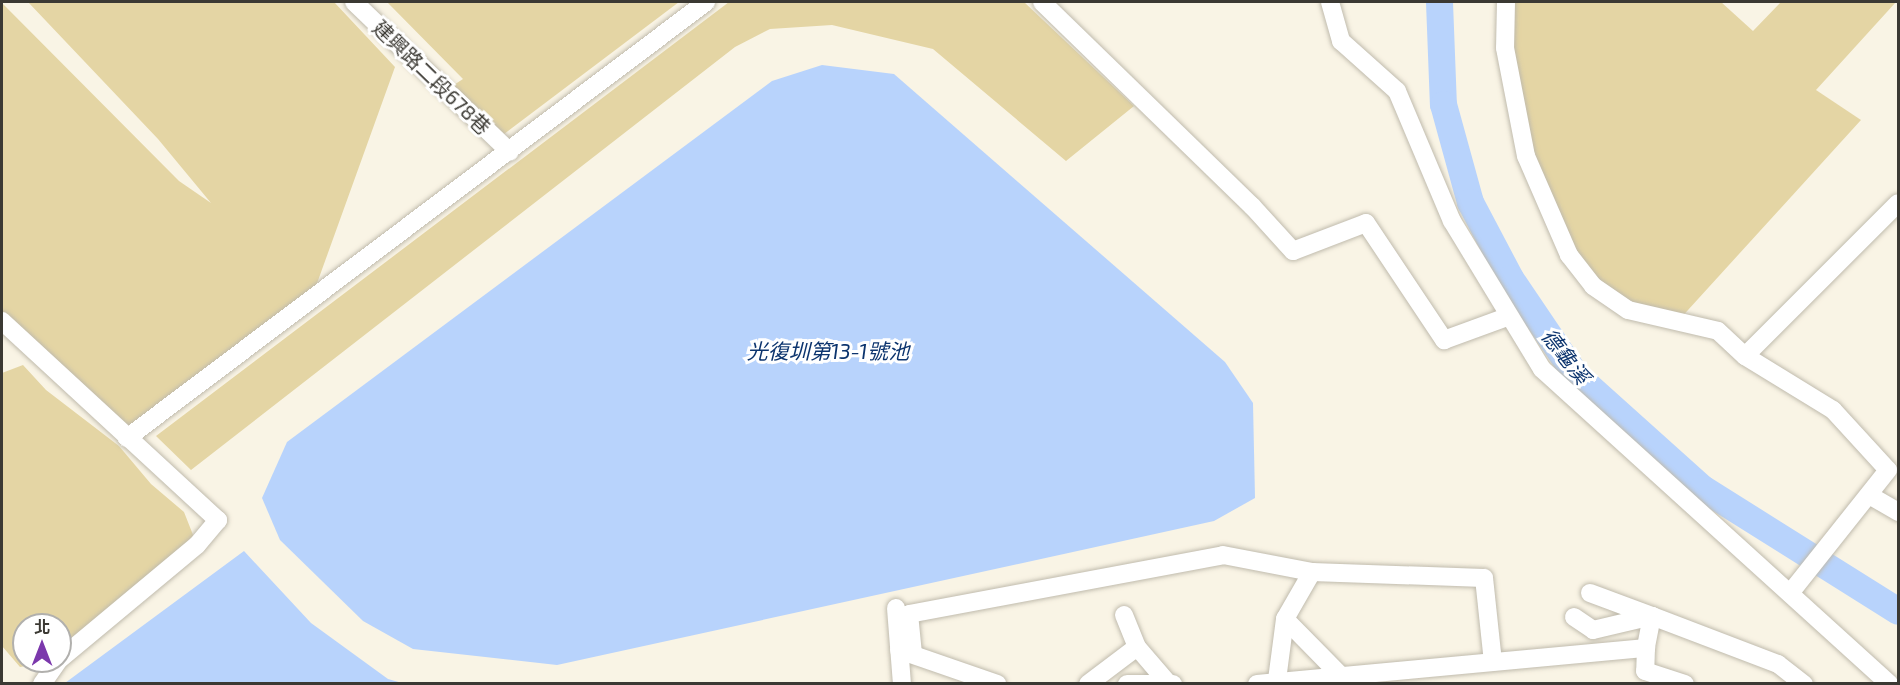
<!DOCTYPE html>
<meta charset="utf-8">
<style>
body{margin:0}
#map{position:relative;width:1900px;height:685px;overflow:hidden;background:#f9f4e5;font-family:"Exo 2","Noto Sans TC",sans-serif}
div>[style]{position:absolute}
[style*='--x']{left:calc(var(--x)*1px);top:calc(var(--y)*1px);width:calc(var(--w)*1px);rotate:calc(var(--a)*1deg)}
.green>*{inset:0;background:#e4d5a4}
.water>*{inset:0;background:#b8d3fc}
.river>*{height:27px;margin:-13.5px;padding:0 13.5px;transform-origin:13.5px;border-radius:13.5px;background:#b8d3fc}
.roads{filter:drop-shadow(0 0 2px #c0bbad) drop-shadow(0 0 2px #c0bbad)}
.minor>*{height:18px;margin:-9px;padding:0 9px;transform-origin:9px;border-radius:9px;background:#fff}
span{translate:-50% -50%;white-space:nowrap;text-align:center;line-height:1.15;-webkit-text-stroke:6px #fff;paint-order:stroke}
.street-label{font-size:20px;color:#3b3933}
.water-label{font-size:21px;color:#0c346e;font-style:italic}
.frame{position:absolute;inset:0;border:3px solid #3b3933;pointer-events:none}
.north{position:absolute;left:12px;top:613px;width:60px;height:60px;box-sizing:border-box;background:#fff;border:2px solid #b1b0ad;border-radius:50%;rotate:0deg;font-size:16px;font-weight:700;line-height:24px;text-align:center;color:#3b3933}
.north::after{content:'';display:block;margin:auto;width:21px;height:27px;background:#7b38ac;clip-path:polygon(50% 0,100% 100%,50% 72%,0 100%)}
</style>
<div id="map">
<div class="green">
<i style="clip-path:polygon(28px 2px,334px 2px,395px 67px,311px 300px,127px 438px,2px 318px,2px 3px,179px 181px,211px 203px,158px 139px)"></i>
<i style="clip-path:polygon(387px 2px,679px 2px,496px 140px,443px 92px,463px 79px)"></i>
<i style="clip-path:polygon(729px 2px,1024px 2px,1134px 106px,1066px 161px,933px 49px,832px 25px,770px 29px,735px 47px,191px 470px,156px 436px)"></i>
<i style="clip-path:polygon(1506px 2px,1721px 2px,1753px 31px,1781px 2px,1896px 2px,1816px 90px,1861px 120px,1678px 321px,1593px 286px,1526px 156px)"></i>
<i style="clip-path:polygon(23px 365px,46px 390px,119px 446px,151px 484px,184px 512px,197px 545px,60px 659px,60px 625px,24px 625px,24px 661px,58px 661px,20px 667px,2px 646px,2px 373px)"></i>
</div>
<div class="water">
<i style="clip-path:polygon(822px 65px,894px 74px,1225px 362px,1253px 403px,1255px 498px,1214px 521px,557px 665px,413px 649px,363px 621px,280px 540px,262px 498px,287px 442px,772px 81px)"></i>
<i style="clip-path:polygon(244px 551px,311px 623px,388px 679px,402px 683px,65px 683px)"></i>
</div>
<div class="river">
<i style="--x:1439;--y:2;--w:102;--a:87.8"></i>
<i style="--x:1443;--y:104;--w:102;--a:74.6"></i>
<i style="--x:1470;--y:202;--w:86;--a:62.2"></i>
<i style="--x:1510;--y:278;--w:116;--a:55.9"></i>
<i style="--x:1575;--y:374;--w:171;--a:41.9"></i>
<i style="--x:1702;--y:488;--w:231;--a:32.1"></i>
</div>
<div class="roads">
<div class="minor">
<i style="--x:354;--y:2;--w:216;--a:43.9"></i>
<i style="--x:1042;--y:2;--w:293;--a:44.2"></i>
<i style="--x:1252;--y:206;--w:61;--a:47.7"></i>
<i style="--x:1293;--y:251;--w:78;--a:-21"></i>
<i style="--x:1366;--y:223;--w:141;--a:56.3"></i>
<i style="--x:1444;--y:340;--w:67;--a:-20.1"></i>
<i style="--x:1330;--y:2;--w:41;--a:74.2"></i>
<i style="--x:1341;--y:41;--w:75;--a:41.8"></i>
<i style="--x:1397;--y:91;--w:141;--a:67.1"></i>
<i style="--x:1452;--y:221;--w:173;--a:58.7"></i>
<i style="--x:1542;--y:369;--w:469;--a:42.2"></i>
<i style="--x:1506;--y:2;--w:46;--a:91.2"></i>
<i style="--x:1505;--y:48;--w:110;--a:79"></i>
<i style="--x:1526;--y:156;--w:108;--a:66.5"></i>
<i style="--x:1569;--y:255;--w:39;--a:52"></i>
<i style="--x:1593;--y:286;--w:42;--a:34.4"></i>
<i style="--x:1628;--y:310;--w:92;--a:13.1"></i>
<i style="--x:1718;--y:331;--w:37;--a:43"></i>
<i style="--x:1745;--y:356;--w:103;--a:31.5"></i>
<i style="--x:1833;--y:410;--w:81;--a:47.5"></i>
<i style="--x:1888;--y:470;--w:156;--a:128.5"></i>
<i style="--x:2;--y:321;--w:294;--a:42.7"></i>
<i style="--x:218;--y:520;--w:33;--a:130"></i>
<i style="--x:197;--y:545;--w:178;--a:140.2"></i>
<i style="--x:1745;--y:356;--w:216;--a:-45"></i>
<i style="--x:127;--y:438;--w:725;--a:-36.98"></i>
<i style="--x:1869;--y:495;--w:34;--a:30"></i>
<i style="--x:1312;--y:572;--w:54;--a:119.9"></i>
<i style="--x:1285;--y:619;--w:78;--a:45.5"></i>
<i style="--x:1590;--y:593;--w:66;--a:20.4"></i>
<i style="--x:1652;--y:616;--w:33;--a:101"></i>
<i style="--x:896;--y:608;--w:76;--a:85.5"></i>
<i style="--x:1124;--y:615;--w:35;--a:68"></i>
<i style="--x:1137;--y:647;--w:46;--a:49.4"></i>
<i style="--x:1574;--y:617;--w:23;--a:34"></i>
<i style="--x:1593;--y:630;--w:61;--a:-13.3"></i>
<i style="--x:1652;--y:616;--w:135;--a:20.9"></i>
<i style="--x:1778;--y:664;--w:33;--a:38"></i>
<i style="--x:899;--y:650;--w:104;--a:19.1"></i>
<i style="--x:913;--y:654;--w:40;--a:-95.7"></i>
<i style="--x:909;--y:614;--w:319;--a:-10.6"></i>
<i style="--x:1223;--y:555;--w:91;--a:10.8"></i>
<i style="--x:1312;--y:572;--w:172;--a:2"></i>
<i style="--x:1484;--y:578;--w:84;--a:83.9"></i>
<i style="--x:1277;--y:680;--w:62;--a:-82.5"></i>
<i style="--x:42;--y:684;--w:28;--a:-55"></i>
<i style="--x:1088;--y:684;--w:61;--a:-37.1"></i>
<i style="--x:1127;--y:684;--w:46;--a:0"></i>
<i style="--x:1257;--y:684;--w:391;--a:-5.3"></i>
<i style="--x:1646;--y:648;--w:23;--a:92"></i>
<i style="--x:1645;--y:671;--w:42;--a:18"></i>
</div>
</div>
<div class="street-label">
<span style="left:432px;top:77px;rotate:44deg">建興路二段678巷</span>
</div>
<div class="water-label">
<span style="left:828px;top:351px">光復圳第13-1號池</span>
<span style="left:1566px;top:356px;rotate:52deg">德龜溪</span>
</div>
<div class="frame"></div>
<div class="north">北</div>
</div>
